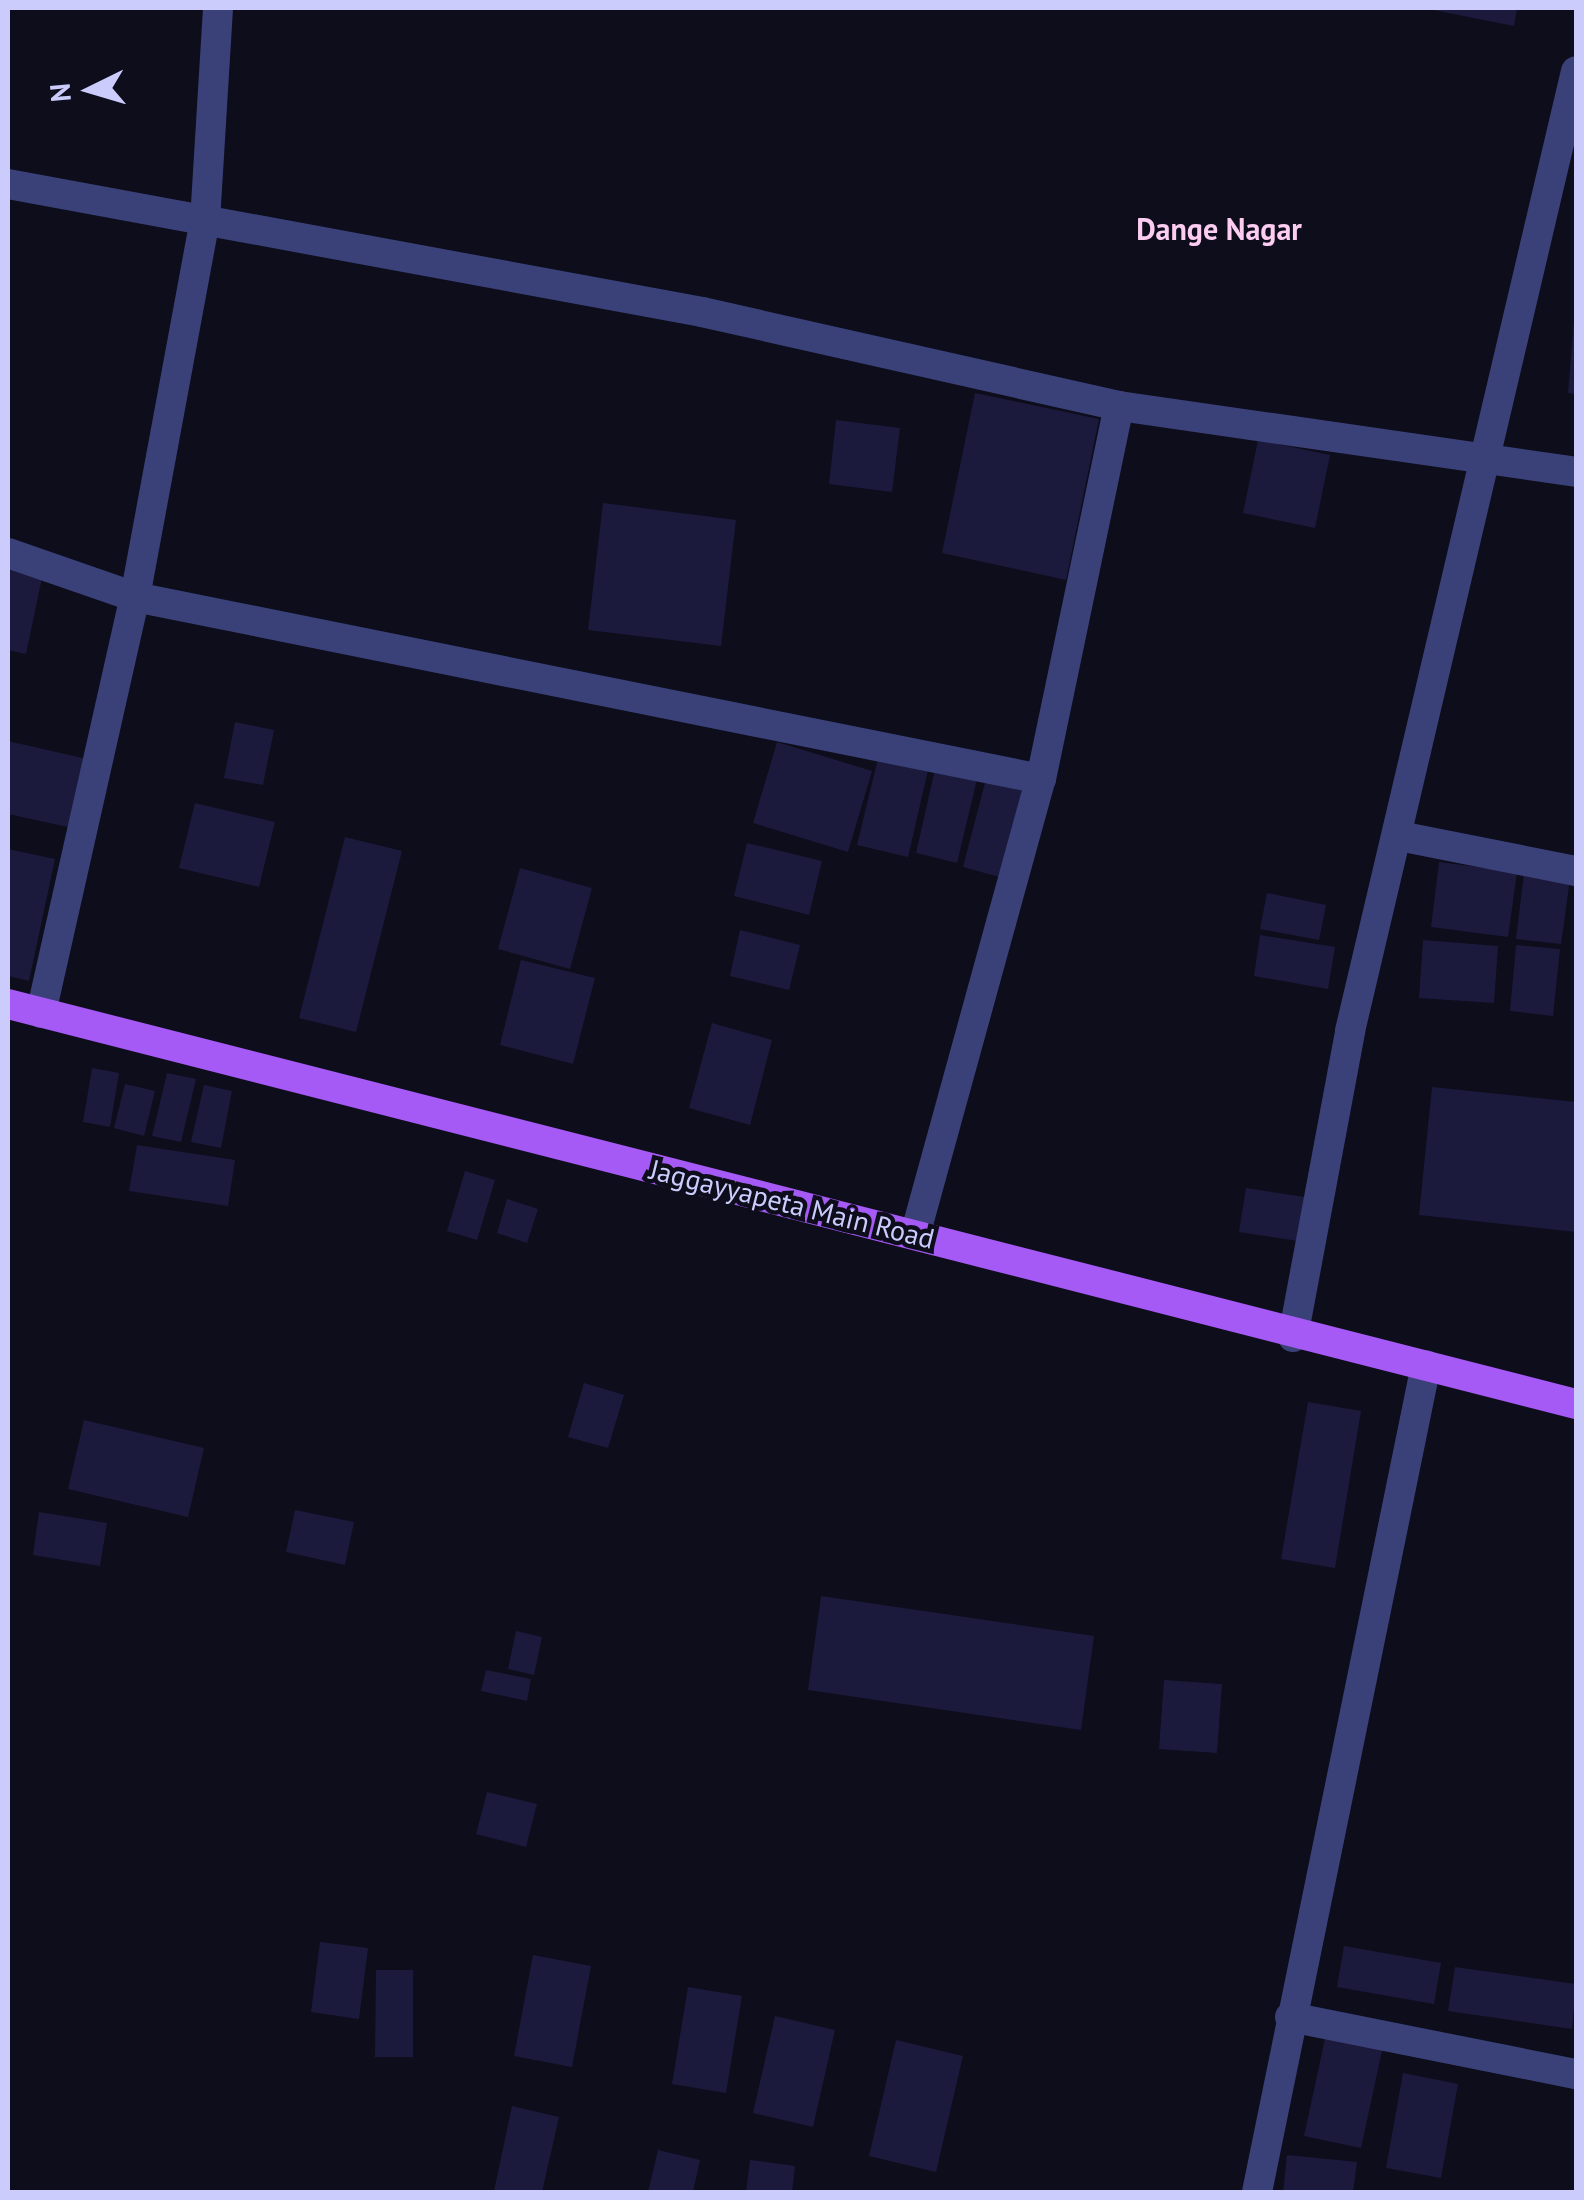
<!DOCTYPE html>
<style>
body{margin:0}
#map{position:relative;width:1584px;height:2200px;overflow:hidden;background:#0d0d1c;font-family:"PT Sans",sans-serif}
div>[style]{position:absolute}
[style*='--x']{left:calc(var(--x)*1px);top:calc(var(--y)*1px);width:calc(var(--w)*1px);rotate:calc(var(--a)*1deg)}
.building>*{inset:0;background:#1c1a3c}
.minor>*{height:30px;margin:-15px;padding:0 15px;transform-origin:15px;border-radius:15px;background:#3a4179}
.major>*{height:30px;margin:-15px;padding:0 15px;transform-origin:15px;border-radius:15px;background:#a559f5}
span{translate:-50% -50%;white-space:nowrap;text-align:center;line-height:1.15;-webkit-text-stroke:9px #0d0d1c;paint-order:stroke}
.street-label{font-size:28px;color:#cbccfc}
.neighbourhood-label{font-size:30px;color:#fccdf1;font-weight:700}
.frame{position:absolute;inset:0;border:10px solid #cbccfc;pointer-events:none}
.north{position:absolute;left:40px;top:40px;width:100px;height:100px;-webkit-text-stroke:8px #0d0d1c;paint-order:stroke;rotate:265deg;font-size:28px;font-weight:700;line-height:40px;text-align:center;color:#cbccfc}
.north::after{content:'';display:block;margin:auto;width:35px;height:45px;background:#cbccfc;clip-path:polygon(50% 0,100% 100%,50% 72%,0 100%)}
</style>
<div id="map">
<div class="building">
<i style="clip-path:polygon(1423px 8px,1517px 8px,1514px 26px)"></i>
<i style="clip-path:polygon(1574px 320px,1576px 320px,1576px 394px,1568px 393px)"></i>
<i style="clip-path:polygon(975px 393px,1099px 419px,1066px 580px,942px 553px)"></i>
<i style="clip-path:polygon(836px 420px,900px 428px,892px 492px,829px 484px)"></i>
<i style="clip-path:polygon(1258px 440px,1330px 455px,1315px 528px,1243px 513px)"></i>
<i style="clip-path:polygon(603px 503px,736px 520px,721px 646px,588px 630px)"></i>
<i style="clip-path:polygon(8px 561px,44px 568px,26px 654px,8px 650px)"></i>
<i style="clip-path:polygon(235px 722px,274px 730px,263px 785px,224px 778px)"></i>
<i style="clip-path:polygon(8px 741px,91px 760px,77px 829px,8px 814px)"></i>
<i style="clip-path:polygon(777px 742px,872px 771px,848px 852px,753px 823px)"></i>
<i style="clip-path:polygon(879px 754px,929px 766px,908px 857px,857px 845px)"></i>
<i style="clip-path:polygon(936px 765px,978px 775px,957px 863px,916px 853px)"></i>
<i style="clip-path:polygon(987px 775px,1032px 787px,1007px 879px,963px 867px)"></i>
<i style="clip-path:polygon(195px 803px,275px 822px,259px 887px,179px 868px)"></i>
<i style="clip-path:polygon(345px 837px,402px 851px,356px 1032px,299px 1018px)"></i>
<i style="clip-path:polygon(747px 843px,822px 861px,809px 915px,734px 896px)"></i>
<i style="clip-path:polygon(8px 849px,55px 859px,29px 981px,8px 976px)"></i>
<i style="clip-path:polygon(1439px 862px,1517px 872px,1508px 937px,1431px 927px)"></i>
<i style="clip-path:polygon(520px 868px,592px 888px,570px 969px,498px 949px)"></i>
<i style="clip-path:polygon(1524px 873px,1570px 879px,1561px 944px,1516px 939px)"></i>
<i style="clip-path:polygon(1267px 893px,1326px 905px,1319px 940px,1260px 929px)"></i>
<i style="clip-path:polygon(740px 930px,800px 945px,789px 990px,730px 976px)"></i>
<i style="clip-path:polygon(1260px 935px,1335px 947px,1328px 989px,1254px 976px)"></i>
<i style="clip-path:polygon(1423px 940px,1498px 946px,1494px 1003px,1419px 998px)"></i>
<i style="clip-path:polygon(1516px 945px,1560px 949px,1553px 1016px,1510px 1011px)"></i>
<i style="clip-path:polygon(521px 960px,595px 978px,573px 1064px,500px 1045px)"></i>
<i style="clip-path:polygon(712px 1023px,772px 1040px,750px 1125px,689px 1108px)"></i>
<i style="clip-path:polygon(92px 1068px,119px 1073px,110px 1127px,83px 1122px)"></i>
<i style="clip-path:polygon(167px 1073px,196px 1079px,181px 1142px,152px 1136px)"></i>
<i style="clip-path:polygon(125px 1084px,155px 1091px,144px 1136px,114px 1128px)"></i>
<i style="clip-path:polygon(204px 1085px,232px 1091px,221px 1148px,191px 1142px)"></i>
<i style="clip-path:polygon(1432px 1087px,1576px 1102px,1576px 1232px,1419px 1215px)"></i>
<i style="clip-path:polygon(137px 1145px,235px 1160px,228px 1206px,129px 1191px)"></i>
<i style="clip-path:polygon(465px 1171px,495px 1180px,477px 1240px,447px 1231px)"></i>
<i style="clip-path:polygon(1246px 1188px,1305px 1197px,1298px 1241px,1239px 1232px)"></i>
<i style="clip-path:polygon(507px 1199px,538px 1209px,527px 1243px,497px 1233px)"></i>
<i style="clip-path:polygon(584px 1383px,624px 1395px,608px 1448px,568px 1437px)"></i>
<i style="clip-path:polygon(1308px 1402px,1361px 1411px,1335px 1568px,1281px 1559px)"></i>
<i style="clip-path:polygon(84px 1420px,204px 1448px,188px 1517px,68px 1489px)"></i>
<i style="clip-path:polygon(295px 1510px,354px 1522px,345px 1565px,286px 1552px)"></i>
<i style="clip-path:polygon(39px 1512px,107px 1523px,100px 1566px,33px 1555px)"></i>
<i style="clip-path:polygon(821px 1596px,1094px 1636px,1081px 1730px,808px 1690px)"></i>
<i style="clip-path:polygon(516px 1631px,542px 1637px,534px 1675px,508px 1669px)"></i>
<i style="clip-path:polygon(486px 1670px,531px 1679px,527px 1701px,481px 1691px)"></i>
<i style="clip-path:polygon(1164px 1680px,1222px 1684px,1217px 1753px,1159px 1749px)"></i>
<i style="clip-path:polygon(487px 1792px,537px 1804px,526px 1847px,476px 1834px)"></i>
<i style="clip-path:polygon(320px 1942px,368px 1948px,359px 2019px,311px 2012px)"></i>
<i style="clip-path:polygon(1344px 1946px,1441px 1963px,1434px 2004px,1337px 1987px)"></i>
<i style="clip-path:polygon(533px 1955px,591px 1966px,572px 2067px,514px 2056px)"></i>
<i style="clip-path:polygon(1455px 1967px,1576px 1984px,1572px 2029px,1448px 2011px)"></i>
<i style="clip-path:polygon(376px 1970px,413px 1970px,413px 2057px,375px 2057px)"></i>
<i style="clip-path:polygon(688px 1987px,742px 1996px,726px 2093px,672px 2084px)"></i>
<i style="clip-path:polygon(775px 2016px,835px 2030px,813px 2127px,753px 2113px)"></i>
<i style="clip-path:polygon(1326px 2034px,1383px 2046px,1361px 2148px,1304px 2136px)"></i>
<i style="clip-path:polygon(896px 2040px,963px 2056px,936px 2172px,869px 2156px)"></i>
<i style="clip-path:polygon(1403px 2073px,1458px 2084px,1441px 2178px,1386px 2168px)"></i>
<i style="clip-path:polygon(512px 2106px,559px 2117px,542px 2192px,494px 2191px)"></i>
<i style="clip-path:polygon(658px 2150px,700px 2160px,693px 2192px,648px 2192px)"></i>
<i style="clip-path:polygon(1287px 2155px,1357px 2162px,1353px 2192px,1283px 2192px)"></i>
<i style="clip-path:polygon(750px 2160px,795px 2166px,792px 2192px,746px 2192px)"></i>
</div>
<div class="minor">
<i style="--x:8;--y:184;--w:706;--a:10.45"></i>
<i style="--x:702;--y:312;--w:427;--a:12.7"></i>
<i style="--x:1119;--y:406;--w:462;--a:8.2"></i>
<i style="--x:8;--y:553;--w:134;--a:19.1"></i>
<i style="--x:135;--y:597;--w:924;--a:11.36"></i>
<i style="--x:1399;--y:836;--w:180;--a:11.2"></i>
<i style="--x:41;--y:1013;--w:426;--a:-77.3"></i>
<i style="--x:135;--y:597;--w:382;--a:-79.5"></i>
<i style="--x:205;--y:221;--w:213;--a:-86.5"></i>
<i style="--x:915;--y:1235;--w:473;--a:-74.6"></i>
<i style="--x:1041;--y:779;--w:381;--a:-78.2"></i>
<i style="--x:1293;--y:1337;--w:311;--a:-79.4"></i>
<i style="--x:1350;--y:1031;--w:986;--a:-76.75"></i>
<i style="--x:1290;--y:2017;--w:292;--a:11.3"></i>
<i style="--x:1257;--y:2192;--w:844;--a:-78.45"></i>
</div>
<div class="major">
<i style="--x:8;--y:1004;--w:1618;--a:14.31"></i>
</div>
<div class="street-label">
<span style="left:792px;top:1204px;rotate:14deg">Jaggayyapeta Main Road</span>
</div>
<div class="neighbourhood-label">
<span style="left:1219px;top:229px">Dange Nagar</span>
</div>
<div class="frame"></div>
<div class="north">N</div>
</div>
